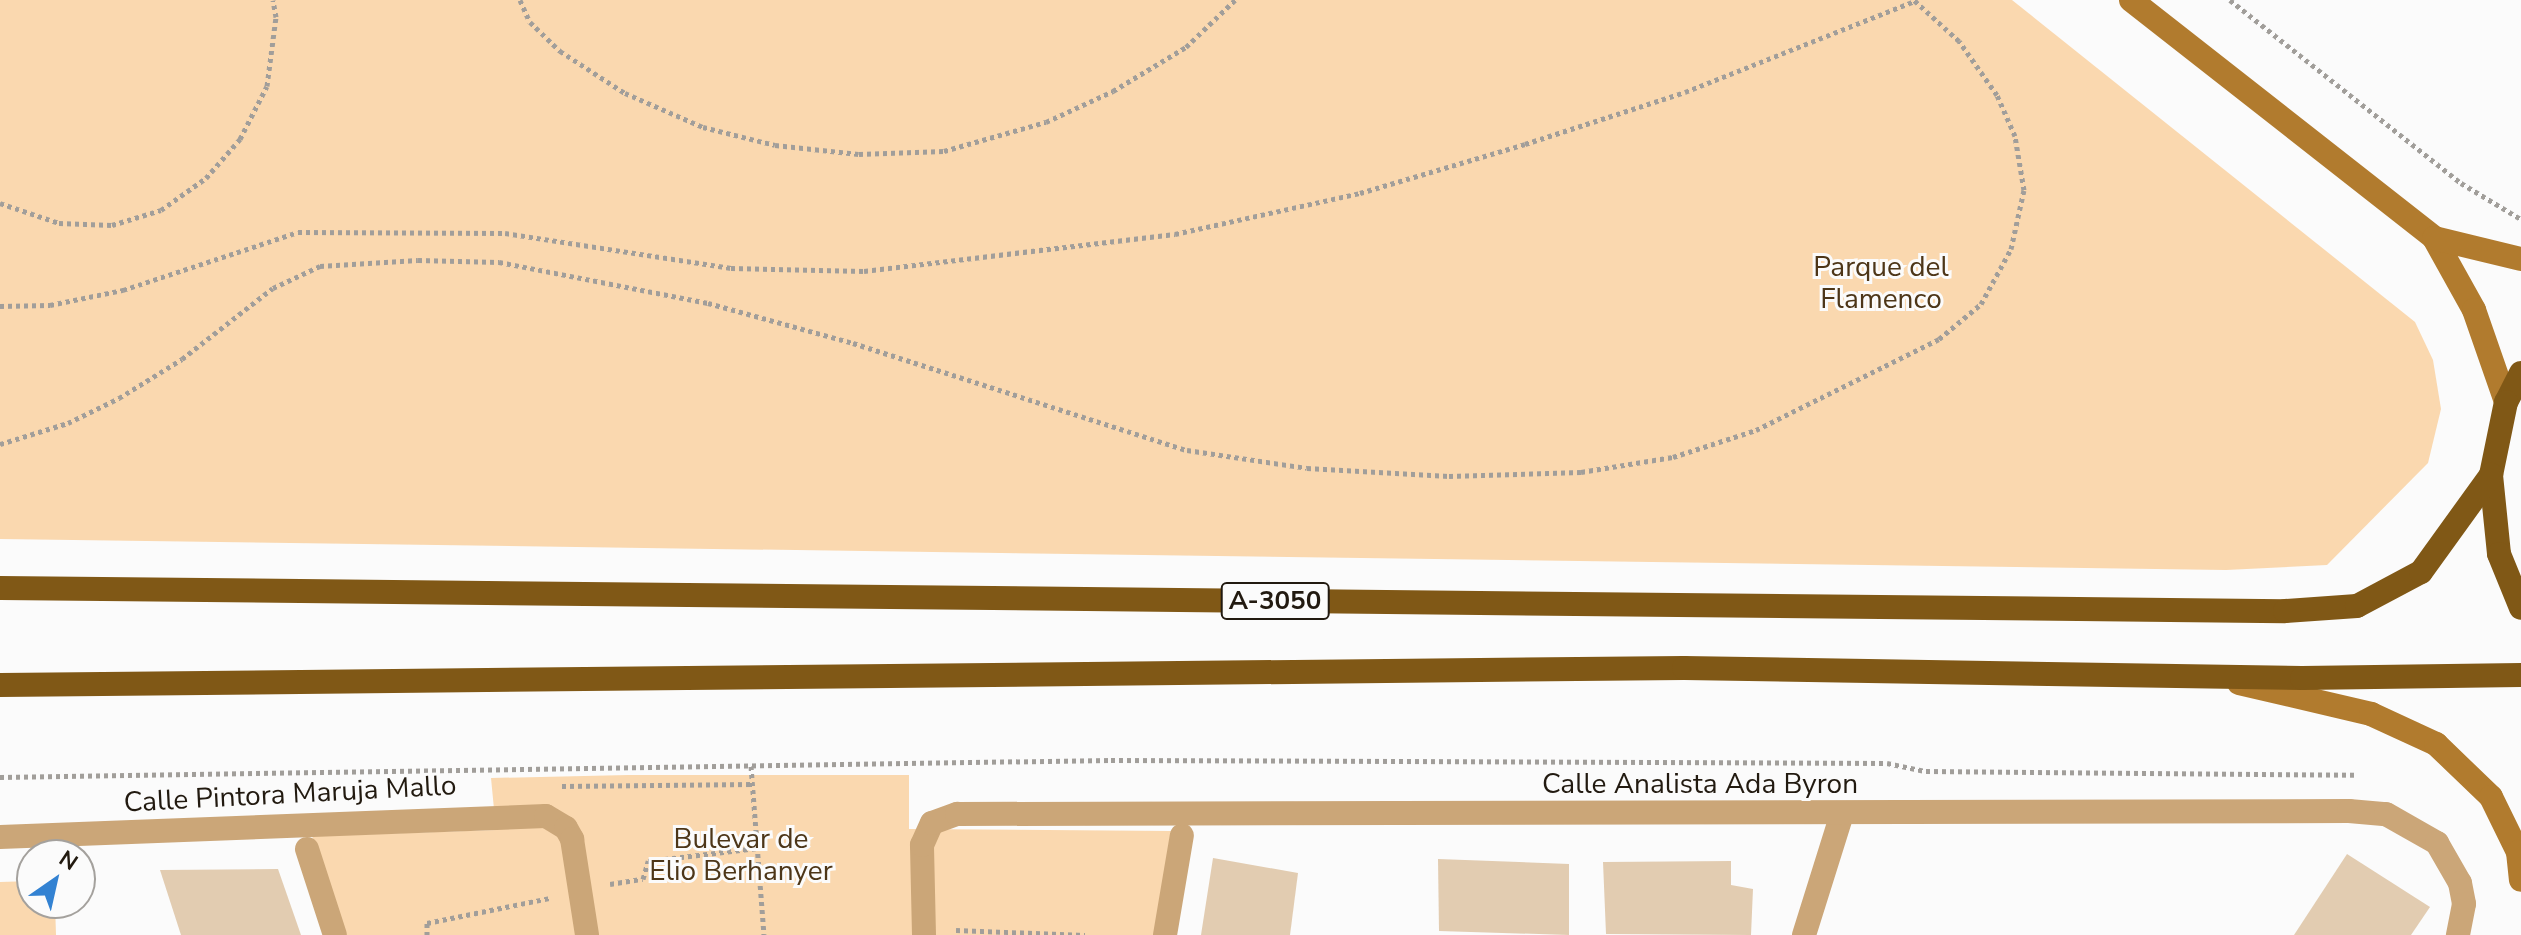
<!DOCTYPE html>
<style>
body{margin:0}
#map{position:relative;width:2521px;height:935px;overflow:hidden;background:#fbfbfb;font-family:"Nunito Sans",sans-serif}
div>[style]{position:absolute}
[style*='--x']{left:calc(var(--x)*1px);top:calc(var(--y)*1px);width:calc(var(--w)*1px);rotate:calc(var(--a)*1deg)}
.green>*{inset:0;background:#fad8af}
.building>*{inset:0;background:#e2ccb1}
.path>*{height:5px;margin-top:-2.5px;transform-origin:0;background:repeating-linear-gradient(90deg,#a19e9a 0 4px,transparent 0 8px)}
.service>*{height:24px;margin:-12px;padding:0 12px;transform-origin:12px;border-radius:12px;background:#cba678}
.pedestrian>*{height:24px;margin:-12px;padding:0 12px;transform-origin:12px;border-radius:12px;background:#cba678}
.minor>*{height:24px;margin:-12px;padding:0 12px;transform-origin:12px;border-radius:12px;background:#cba678}
.secondary>*{height:24px;margin:-12px;padding:0 12px;transform-origin:12px;border-radius:12px;background:#b17b2e}
.trunk>*{height:24px;margin:-12px;padding:0 12px;transform-origin:12px;border-radius:12px;background:#805816}
span{translate:-50% -50%;white-space:nowrap;text-align:center;line-height:1.15;-webkit-text-stroke:6px #fbfbfb;paint-order:stroke}
.shield-label span{padding:2px 6px;background:#fbfbfb;border:2px solid;border-radius:6px;-webkit-text-stroke-width:0}
.shield-label{font-size:26px;color:#221a10;font-weight:700}
.park-label{font-size:28px;color:#4d3618}
.street-label{font-size:28px;color:#221a10}
.north{position:absolute;left:16px;top:839px;width:80px;height:80px;box-sizing:border-box;background:#fbfbfb;border:2px solid #a4a19d;border-radius:50%;rotate:34deg;font-size:22px;font-weight:700;line-height:32px;text-align:center;color:#221a10}
.north::after{content:'';display:block;margin:auto;width:28px;height:36px;background:#3382d2;clip-path:polygon(50% 0,100% 100%,50% 72%,0 100%)}
</style>
<div id="map">
<div class="green">
<i style="clip-path:polygon(0 0,2012px 0,2415px 322px,2433px 360px,2441px 409px,2428px 463px,2327px 565px,2226px 570px,0 539px)"></i>
<i style="clip-path:polygon(628px 775px,909px 775px,909px 829px,1171px 831px,1154px 935px,343px 935px,312px 836px,496px 830px,491px 778px)"></i>
<i style="clip-path:polygon(32px 881px,32px 903px,55px 903px,56px 935px,0 935px,0 882px)"></i>
</div>
<div class="building">
<i style="clip-path:polygon(2347px 854px,2430px 907px,2411px 935px,2294px 935px)"></i>
<i style="clip-path:polygon(1213px 858px,1298px 873px,1290px 935px,1201px 935px)"></i>
<i style="clip-path:polygon(1438px 859px,1569px 864px,1569px 935px,1439px 931px)"></i>
<i style="clip-path:polygon(1731px 861px,1731px 885px,1753px 889px,1751px 935px,1606px 934px,1603px 862px)"></i>
<i style="clip-path:polygon(278px 869px,301px 935px,181px 935px,160px 870px)"></i>
</div>
<div class="path">
<i style="--x:520;--y:0;--w:24;--a:66"></i>
<i style="--x:530;--y:22;--w:42;--a:44"></i>
<i style="--x:560;--y:51;--w:77;--a:32.9"></i>
<i style="--x:625;--y:93;--w:85;--a:23.6"></i>
<i style="--x:703;--y:127;--w:74;--a:14"></i>
<i style="--x:775;--y:145;--w:84;--a:6.1"></i>
<i style="--x:859;--y:154;--w:85;--a:-2"></i>
<i style="--x:944;--y:151;--w:106;--a:-15.9"></i>
<i style="--x:1046;--y:122;--w:74;--a:-24.8"></i>
<i style="--x:1113;--y:91;--w:85;--a:-31.1"></i>
<i style="--x:1186;--y:47;--w:68;--a:-43.8"></i>
<i style="--x:2230;--y:0;--w:295;--a:38.4"></i>
<i style="--x:2461;--y:183;--w:70;--a:31"></i>
<i style="--x:0;--y:203;--w:62;--a:18.7"></i>
<i style="--x:59;--y:223;--w:53;--a:2.2"></i>
<i style="--x:112;--y:225;--w:51;--a:-17"></i>
<i style="--x:161;--y:210;--w:55;--a:-35.4"></i>
<i style="--x:206;--y:178;--w:52;--a:-48.9"></i>
<i style="--x:240;--y:139;--w:59;--a:-63"></i>
<i style="--x:267;--y:86;--w:70;--a:-82.6"></i>
<i style="--x:276;--y:17;--w:17;--a:-100"></i>
<i style="--x:0;--y:306;--w:50;--a:-1.1"></i>
<i style="--x:50;--y:305;--w:75;--a:-11.6"></i>
<i style="--x:123;--y:290;--w:184;--a:-18.3"></i>
<i style="--x:298;--y:232;--w:207;--a:0.3"></i>
<i style="--x:505;--y:233;--w:229;--a:8.8"></i>
<i style="--x:731;--y:268;--w:133;--a:1.3"></i>
<i style="--x:864;--y:271;--w:313;--a:-6.8"></i>
<i style="--x:1175;--y:234;--w:189;--a:-12.5"></i>
<i style="--x:1360;--y:193;--w:172;--a:-16.5"></i>
<i style="--x:1525;--y:144;--w:168;--a:-18"></i>
<i style="--x:1685;--y:92;--w:250;--a:-21.6"></i>
<i style="--x:0;--y:444;--w:71;--a:-17.2"></i>
<i style="--x:68;--y:423;--w:57;--a:-26.1"></i>
<i style="--x:119;--y:398;--w:74;--a:-31.8"></i>
<i style="--x:182;--y:359;--w:115;--a:-38"></i>
<i style="--x:273;--y:288;--w:52;--a:-25.1"></i>
<i style="--x:320;--y:266;--w:98;--a:-3.5"></i>
<i style="--x:418;--y:260;--w:81;--a:1.4"></i>
<i style="--x:499;--y:262;--w:213;--a:11.1"></i>
<i style="--x:708;--y:303;--w:150;--a:15.4"></i>
<i style="--x:853;--y:343;--w:351;--a:17.8"></i>
<i style="--x:1187;--y:450;--w:121;--a:8.5"></i>
<i style="--x:1307;--y:468;--w:142;--a:3.2"></i>
<i style="--x:1449;--y:476;--w:132;--a:-1.7"></i>
<i style="--x:1581;--y:472;--w:93;--a:-9.3"></i>
<i style="--x:1673;--y:457;--w:87;--a:-18"></i>
<i style="--x:1756;--y:430;--w:204;--a:-26.4"></i>
<i style="--x:1939;--y:339;--w:55;--a:-39.8"></i>
<i style="--x:1981;--y:304;--w:63;--a:-61.4"></i>
<i style="--x:2011;--y:249;--w:60;--a:-77.6"></i>
<i style="--x:2024;--y:190;--w:55;--a:-99.5"></i>
<i style="--x:2015;--y:136;--w:45;--a:-113.7"></i>
<i style="--x:1997;--y:95;--w:66;--a:-125.1"></i>
<i style="--x:1959;--y:41;--w:61;--a:-137.7"></i>
<i style="--x:751;--y:766;--w:169;--a:85.6"></i>
<i style="--x:0;--y:777;--w:1111;--a:-0.88"></i>
<i style="--x:1111;--y:760;--w:776;--a:0.22"></i>
<i style="--x:1887;--y:763;--w:40;--a:12"></i>
<i style="--x:1926;--y:771;--w:432;--a:0.5"></i>
<i style="--x:562;--y:786;--w:191;--a:-0.6"></i>
<i style="--x:610;--y:884;--w:33;--a:-9"></i>
<i style="--x:643;--y:879;--w:19;--a:-74"></i>
<i style="--x:648;--y:861;--w:110;--a:-6.8"></i>
<i style="--x:956;--y:930;--w:129;--a:2.2"></i>
<i style="--x:427;--y:935;--w:12;--a:-90"></i>
<i style="--x:427;--y:923;--w:126;--a:-11.5"></i>
</div>
<div class="service">
<i style="--x:1804;--y:935;--w:127;--a:-72.6"></i>
</div>
<div class="pedestrian">
<i style="--x:307;--y:849;--w:90;--a:72"></i>
<i style="--x:1165;--y:935;--w:101;--a:-80.4"></i>
</div>
<div class="minor">
<i style="--x:0;--y:837;--w:546;--a:-2.2"></i>
<i style="--x:546;--y:816;--w:23;--a:31"></i>
<i style="--x:566;--y:828;--w:13;--a:61"></i>
<i style="--x:572;--y:839;--w:97;--a:81.1"></i>
<i style="--x:924;--y:935;--w:90;--a:-91.3"></i>
<i style="--x:922;--y:845;--w:24;--a:-66"></i>
<i style="--x:932;--y:823;--w:27;--a:-20"></i>
<i style="--x:957;--y:814;--w:1392;--a:-0.12"></i>
<i style="--x:2349;--y:811;--w:37;--a:5"></i>
<i style="--x:2386;--y:814;--w:59;--a:29.6"></i>
<i style="--x:2437;--y:843;--w:46;--a:60.1"></i>
<i style="--x:2460;--y:883;--w:21;--a:79"></i>
<i style="--x:2464;--y:904;--w:32;--a:101"></i>
</div>
<div class="secondary">
<i style="--x:2131;--y:0;--w:385;--a:38.1"></i>
<i style="--x:2434;--y:238;--w:82;--a:60.9"></i>
<i style="--x:2474;--y:310;--w:97;--a:70.8"></i>
<i style="--x:2434;--y:238;--w:89;--a:13.6"></i>
<i style="--x:2239;--y:683;--w:136;--a:13.2"></i>
<i style="--x:2371;--y:714;--w:72;--a:24.8"></i>
<i style="--x:2436;--y:744;--w:76;--a:43.9"></i>
<i style="--x:2491;--y:797;--w:61;--a:63.9"></i>
<i style="--x:2518;--y:852;--w:28;--a:84"></i>
</div>
<div class="trunk">
<i style="--x:2521;--y:373;--w:33;--a:117"></i>
<i style="--x:2506;--y:402;--w:75;--a:101.6"></i>
<i style="--x:2491;--y:475;--w:79;--a:84.2"></i>
<i style="--x:2499;--y:554;--w:58;--a:67.8"></i>
<i style="--x:0;--y:588;--w:2285;--a:0.58"></i>
<i style="--x:2285;--y:611;--w:72;--a:-4"></i>
<i style="--x:2357;--y:606;--w:72;--a:-28"></i>
<i style="--x:2421;--y:572;--w:120;--a:-54.2"></i>
<i style="--x:0;--y:685;--w:1684;--a:-0.58"></i>
<i style="--x:1684;--y:668;--w:618;--a:0.93"></i>
<i style="--x:2302;--y:678;--w:219;--a:-0.8"></i>
</div>
<div class="shield-label">
<span style="left:1275px;top:601px">A-3050</span>
</div>
<div class="park-label">
<span style="left:1881px;top:283px">Parque del<br>Flamenco</span>
<span style="left:741px;top:855px">Bulevar de<br>Elio Berhanyer</span>
</div>
<div class="street-label">
<span style="left:1700px;top:784px">Calle Analista Ada Byron</span>
<span style="left:290px;top:794px;rotate:-3deg">Calle Pintora Maruja Mallo</span>
</div>
<div class="north">N</div>
</div>
